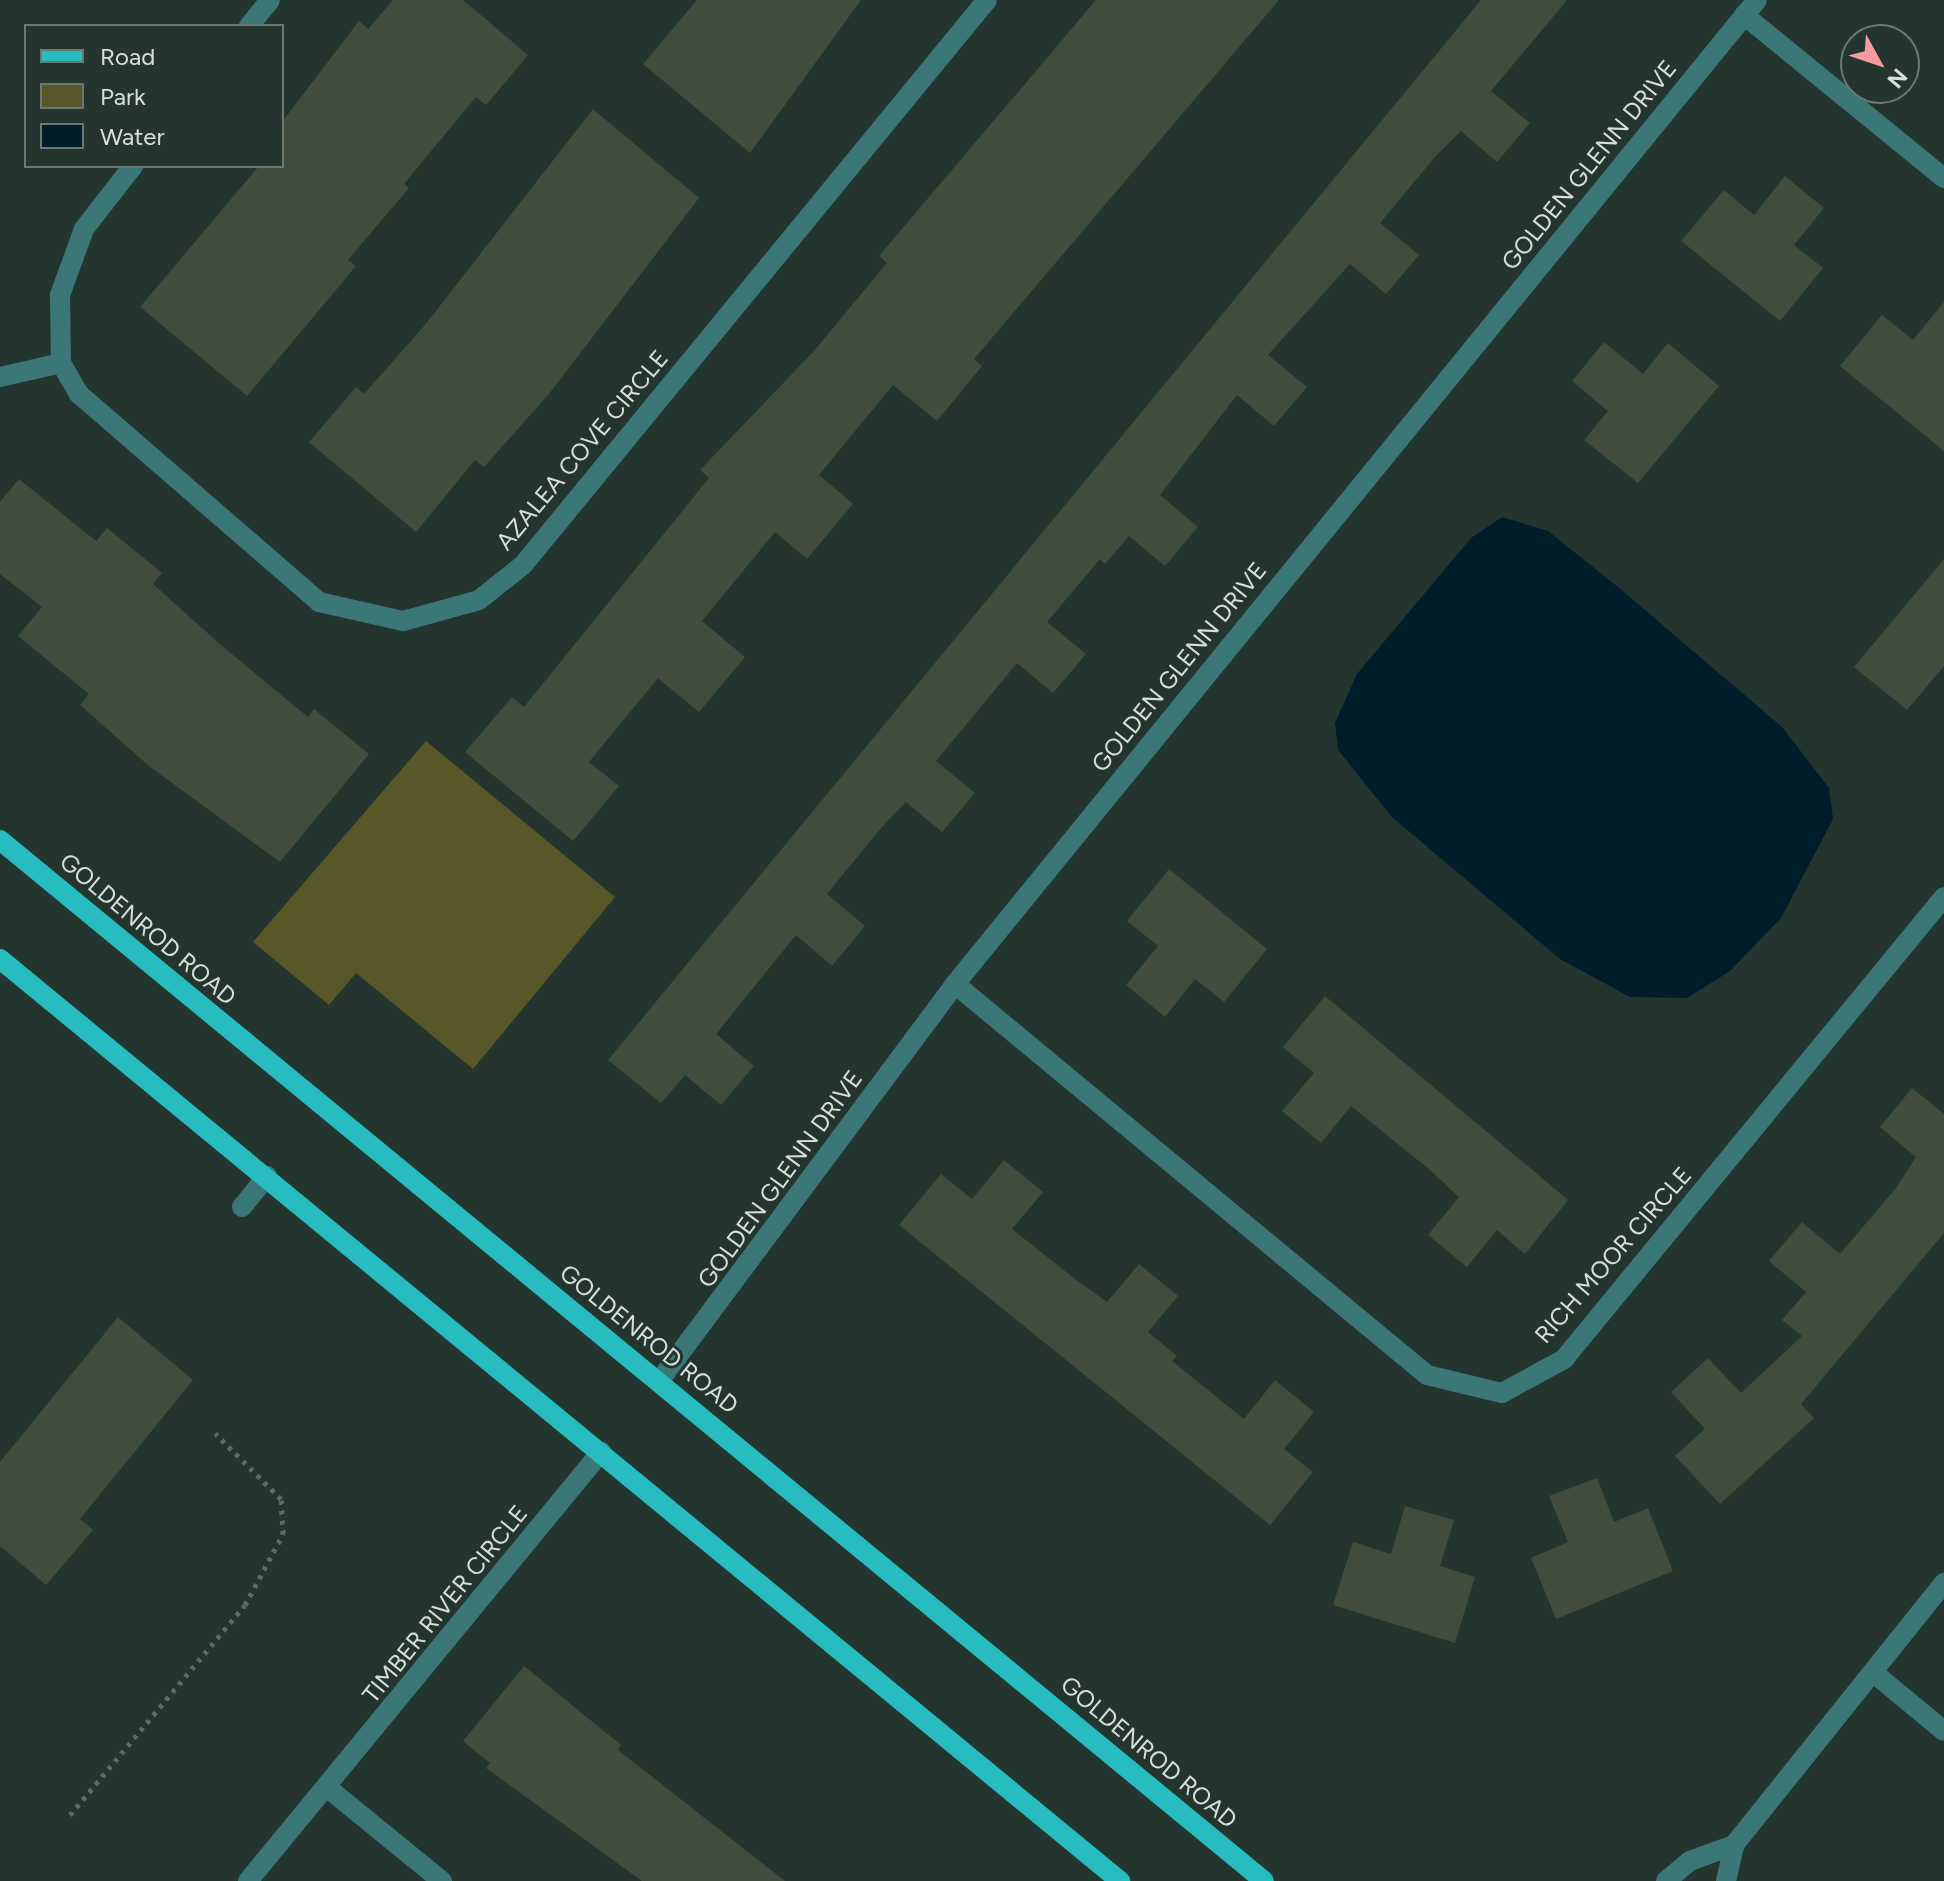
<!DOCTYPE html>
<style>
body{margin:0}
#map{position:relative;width:1944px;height:1881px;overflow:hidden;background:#23352e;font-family:Figtree,sans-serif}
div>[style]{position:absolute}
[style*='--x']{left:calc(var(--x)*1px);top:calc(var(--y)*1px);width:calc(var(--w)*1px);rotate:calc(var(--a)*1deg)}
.green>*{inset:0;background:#585728}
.water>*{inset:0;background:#001d2a}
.building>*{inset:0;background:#414c3d}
.path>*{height:5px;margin-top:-2.5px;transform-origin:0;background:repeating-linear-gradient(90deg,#5c6b65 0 4px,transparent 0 10px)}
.minor>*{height:20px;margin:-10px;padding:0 10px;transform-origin:10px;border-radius:10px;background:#3c7778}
.major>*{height:20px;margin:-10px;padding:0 10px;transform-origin:10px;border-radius:10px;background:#27bcc0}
span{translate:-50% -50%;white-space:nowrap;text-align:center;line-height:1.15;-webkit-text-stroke:6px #23352e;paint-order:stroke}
.street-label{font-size:24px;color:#d5e0db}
.legend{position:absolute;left:24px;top:24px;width:260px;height:144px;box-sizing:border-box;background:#23352e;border:2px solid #6a7973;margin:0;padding:10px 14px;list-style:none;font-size:24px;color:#d5e0db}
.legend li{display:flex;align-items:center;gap:16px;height:40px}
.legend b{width:40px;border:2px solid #6a7973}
.north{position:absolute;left:1840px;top:24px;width:80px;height:80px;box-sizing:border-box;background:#23352e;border:2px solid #6a7973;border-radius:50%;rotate:130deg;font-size:22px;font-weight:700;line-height:32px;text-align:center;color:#d5e0db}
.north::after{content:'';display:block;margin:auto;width:28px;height:36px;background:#f49b9f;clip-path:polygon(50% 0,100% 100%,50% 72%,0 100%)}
</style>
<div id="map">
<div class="green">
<i style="clip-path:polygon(426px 741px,615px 897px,473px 1069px,356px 973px,329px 1005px,253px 942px)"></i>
</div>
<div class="water">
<i style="clip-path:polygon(1502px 517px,1548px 531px,1618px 587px,1782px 727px,1829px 788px,1833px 819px,1781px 918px,1730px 971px,1687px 998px,1630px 997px,1560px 959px,1392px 817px,1338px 750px,1335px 723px,1357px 674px,1471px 538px)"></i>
</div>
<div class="building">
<i style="clip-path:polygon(393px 0,463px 0,528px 55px,486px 105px,476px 97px,404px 184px,409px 188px,348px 260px,356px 266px,247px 396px,140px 307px,259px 166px,282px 166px,282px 122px,359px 21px,368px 29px)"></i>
<i style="clip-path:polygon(697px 0,861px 0,750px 153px,643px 64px)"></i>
<i style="clip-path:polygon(1096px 0,1279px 0,974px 359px,982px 366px,937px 421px,893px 385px,819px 475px,853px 504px,807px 559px,775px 532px,702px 621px,745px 657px,699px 712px,658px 678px,589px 762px,619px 786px,573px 841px,465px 752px,512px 697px,524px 707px,709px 478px,700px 470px,814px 351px,887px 263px,879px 256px)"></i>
<i style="clip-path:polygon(1481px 0,1567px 0,1491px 91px,1530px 123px,1497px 162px,1461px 131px,1434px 158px,1380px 223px,1419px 255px,1386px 294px,1350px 264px,1268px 355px,1307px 387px,1274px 426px,1237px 395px,1160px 495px,1198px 527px,1165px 566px,1129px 536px,1105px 564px,1100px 559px,1047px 622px,1086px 654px,1053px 693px,1017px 663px,936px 761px,975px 793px,942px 832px,906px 802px,881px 828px,827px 894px,865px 926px,832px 966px,796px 935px,716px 1034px,754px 1066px,721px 1105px,685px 1075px,661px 1103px,608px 1060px)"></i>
<i style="clip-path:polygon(593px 109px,699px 198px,549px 394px,484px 467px,475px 460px,416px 532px,309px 442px,356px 387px,364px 394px,425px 325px)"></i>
<i style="clip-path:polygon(1785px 176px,1824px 208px,1794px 245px,1823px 268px,1780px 321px,1681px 241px,1724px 190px,1754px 215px)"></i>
<i style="clip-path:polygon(1944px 302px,1944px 451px,1840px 366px,1882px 315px,1913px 340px)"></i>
<i style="clip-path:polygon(1604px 342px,1643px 374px,1668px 343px,1719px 386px,1638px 483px,1584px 440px,1608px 411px,1572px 381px)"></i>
<i style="clip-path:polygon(19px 479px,96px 541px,107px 528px,162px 573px,153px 584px,222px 646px,308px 717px,314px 709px,369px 754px,280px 862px,149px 766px,80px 705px,89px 694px,18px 636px,42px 607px,0 574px,0 502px)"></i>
<i style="clip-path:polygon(1944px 559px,1944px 666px,1907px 710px,1854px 667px)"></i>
<i style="clip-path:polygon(1169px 869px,1267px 949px,1224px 1002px,1195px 979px,1165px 1017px,1126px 985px,1158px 946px,1127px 921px)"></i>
<i style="clip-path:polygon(1325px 996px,1568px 1200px,1525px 1254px,1497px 1230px,1467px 1267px,1428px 1235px,1459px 1197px,1430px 1170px,1351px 1106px,1321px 1143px,1282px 1111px,1314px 1073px,1283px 1047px)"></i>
<i style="clip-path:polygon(1912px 1088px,1944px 1114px,1944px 1233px,1801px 1404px,1814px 1418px,1720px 1504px,1675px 1456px,1705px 1429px,1671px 1392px,1708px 1358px,1741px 1393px,1802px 1336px,1782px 1320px,1806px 1292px,1769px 1261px,1802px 1222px,1840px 1254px,1896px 1188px,1916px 1157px,1880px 1127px)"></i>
<i style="clip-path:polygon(1004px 1160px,1043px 1192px,1012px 1229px,1075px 1279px,1107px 1302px,1139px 1264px,1178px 1296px,1148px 1332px,1177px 1356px,1172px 1361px,1244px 1419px,1275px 1380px,1314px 1412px,1284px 1449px,1313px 1472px,1270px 1525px,899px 1225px,941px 1174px,972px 1199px)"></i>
<i style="clip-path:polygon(118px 1317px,193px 1380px,80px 1519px,93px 1530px,46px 1585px,0 1546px,0 1462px)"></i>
<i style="clip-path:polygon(1597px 1478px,1614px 1522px,1648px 1508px,1673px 1571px,1556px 1619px,1531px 1558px,1568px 1542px,1549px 1496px)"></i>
<i style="clip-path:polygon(1405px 1506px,1454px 1520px,1440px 1566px,1475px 1577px,1455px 1643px,1333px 1605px,1353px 1542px,1391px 1554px)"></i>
<i style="clip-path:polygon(524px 1666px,621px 1745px,618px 1750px,785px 1881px,642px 1881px,486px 1768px,490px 1763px,463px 1741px)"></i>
</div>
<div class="path">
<i style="--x:70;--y:1815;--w:273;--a:-50.2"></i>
<i style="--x:245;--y:1605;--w:81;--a:-61.8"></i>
<i style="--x:283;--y:1534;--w:35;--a:-93"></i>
<i style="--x:281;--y:1499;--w:93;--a:-135"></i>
</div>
<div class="minor">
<i style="--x:1744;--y:15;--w:258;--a:39.2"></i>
<i style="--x:249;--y:26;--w:33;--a:-51"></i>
<i style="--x:133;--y:166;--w:80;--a:127.9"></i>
<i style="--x:84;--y:229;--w:70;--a:110"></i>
<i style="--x:60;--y:295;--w:68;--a:89.2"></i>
<i style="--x:61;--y:363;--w:36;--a:60"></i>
<i style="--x:79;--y:394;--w:318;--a:40.9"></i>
<i style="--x:319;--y:602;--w:86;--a:12.7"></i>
<i style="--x:403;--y:621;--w:79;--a:-15.4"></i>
<i style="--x:479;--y:600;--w:56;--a:-38.5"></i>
<i style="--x:523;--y:565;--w:731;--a:-50.61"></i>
<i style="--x:0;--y:377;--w:63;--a:-12.9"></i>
<i style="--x:955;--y:984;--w:613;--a:39.64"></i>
<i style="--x:1427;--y:1375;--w:77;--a:13.5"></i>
<i style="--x:1502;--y:1393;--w:71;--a:-28.7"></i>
<i style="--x:1564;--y:1359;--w:598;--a:-50.56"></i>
<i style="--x:242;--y:1207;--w:40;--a:-51"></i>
<i style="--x:660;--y:1380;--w:494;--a:-53.3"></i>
<i style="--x:955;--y:984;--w:1269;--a:-50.82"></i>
<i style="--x:1875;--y:1674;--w:89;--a:39.6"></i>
<i style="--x:329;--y:1789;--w:146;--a:39.2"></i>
<i style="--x:248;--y:1881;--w:556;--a:-50.55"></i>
<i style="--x:1666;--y:1881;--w:31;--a:-40"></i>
<i style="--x:1690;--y:1861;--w:47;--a:-20"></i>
<i style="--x:1726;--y:1881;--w:37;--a:-77"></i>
<i style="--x:1734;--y:1845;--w:336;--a:-51.3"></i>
</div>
<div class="major">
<i style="--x:0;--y:840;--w:1637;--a:39.47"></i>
<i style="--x:0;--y:959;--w:1451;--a:39.46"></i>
</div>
<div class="street-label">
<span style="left:1589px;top:165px;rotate:-51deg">GOLDEN GLENN DRIVE</span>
<span style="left:582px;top:450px;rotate:-50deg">AZALEA COVE CIRCLE</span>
<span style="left:1179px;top:667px;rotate:-51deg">GOLDEN GLENN DRIVE</span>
<span style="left:148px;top:929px;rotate:40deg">GOLDENROD ROAD</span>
<span style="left:780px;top:1179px;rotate:-54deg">GOLDEN GLENN DRIVE</span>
<span style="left:1613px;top:1255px;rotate:-49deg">RICH MOOR CIRCLE</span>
<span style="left:649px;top:1339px;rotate:39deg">GOLDENROD ROAD</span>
<span style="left:445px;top:1604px;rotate:-51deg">TIMBER RIVER CIRCLE</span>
<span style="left:1149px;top:1752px;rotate:40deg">GOLDENROD ROAD</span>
</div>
<ul class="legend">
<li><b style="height:10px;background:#27bcc0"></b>Road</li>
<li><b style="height:22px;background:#585728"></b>Park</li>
<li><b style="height:22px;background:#001d2a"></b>Water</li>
</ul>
<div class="north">N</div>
</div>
